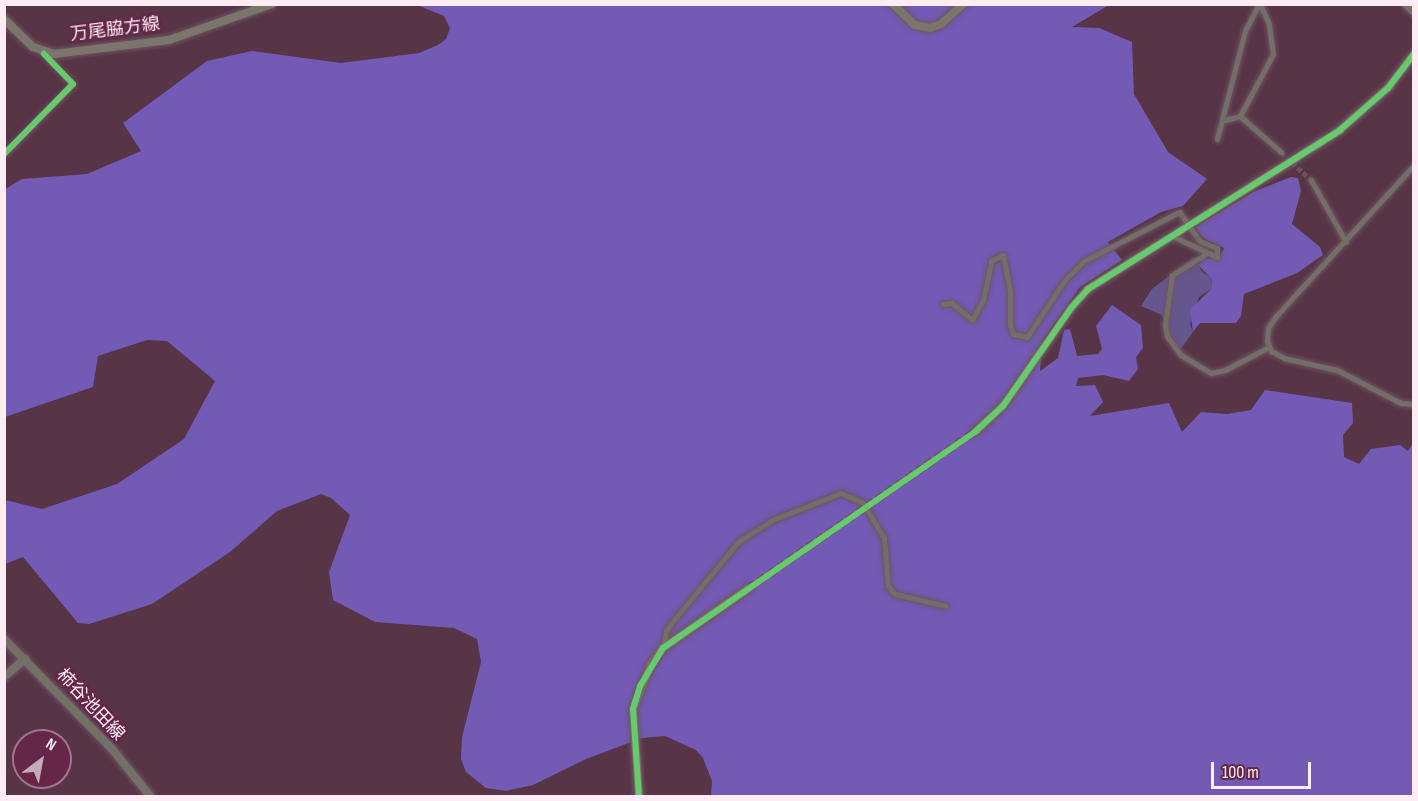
<!DOCTYPE html>
<meta charset="utf-8">
<style>
body{margin:0}
#map{position:relative;width:1418px;height:801px;overflow:hidden;background:#573446;font-family:"Sofia Sans Condensed","Noto Sans JP",sans-serif}
div>[style]{position:absolute}
[style*='--x']{left:calc(var(--x)*1px);top:calc(var(--y)*1px);width:calc(var(--w)*1px);rotate:calc(var(--a)*1deg)}
.green>*{inset:0;background:#65578e}
.forest>*{inset:0;background:#735ab5}
.street-tunnel>*{height:5px;margin-top:-2.5px;transform-origin:0;background:repeating-linear-gradient(90deg,#705060 0 5px,transparent 0 7.5px)}
.secondary-tunnel>*{height:8px;margin-top:-4px;transform-origin:0;background:repeating-linear-gradient(90deg,#705060 0 8px,transparent 0 12px)}
.roads{filter:drop-shadow(0 0 2px #6f5462) drop-shadow(0 0 2px #6f5462)}
.street>*{height:5px;margin:-2.5px;padding:0 2.5px;transform-origin:2.5px;border-radius:2.5px;background:#736e68}
.secondary>*{height:8px;margin:-4px;padding:0 4px;transform-origin:4px;border-radius:4px;background:#747067}
.primary>*{height:8px;margin:-4px;padding:0 4px;transform-origin:4px;border-radius:4px;background:#7b766c}
.bridges{filter:drop-shadow(0 0 2px #6f5462) drop-shadow(0 0 2px #6f5462)}
.street-bridge>*{height:5px;margin:-2.5px;padding:0 2.5px;transform-origin:2.5px;border-radius:2.5px;background:#736e68}
.cycleway>*{height:6px;margin:-3px;padding:0 3px;transform-origin:3px;border-radius:3px;background:#67ca6e}
span{translate:-50% -50%;white-space:nowrap;text-align:center;line-height:1.15;-webkit-text-stroke:4.5px #652647;paint-order:stroke}
.street-label{font-size:18px;color:#fdecf3}
.frame{position:absolute;inset:0;border:6px solid #fdecf3;pointer-events:none}
.north{position:absolute;left:12px;top:729px;width:60px;height:60px;box-sizing:border-box;background:#652647;border:2px solid #a2758c;border-radius:50%;rotate:32deg;font-size:16px;font-weight:700;line-height:24px;text-align:center;color:#fdecf3}
.north::after{content:'';display:block;margin:auto;width:21px;height:27px;background:#c3acb6;clip-path:polygon(50% 0,100% 100%,50% 72%,0 100%)}
.scale{position:absolute;left:1211px;top:762px;width:100px;height:27px;box-sizing:border-box;border:3px solid #fdecf3;border-top:0;padding-left:8px;font-size:18px;line-height:21px;white-space:nowrap;color:#fdecf3;-webkit-text-stroke:4px #652647;paint-order:stroke}
</style>
<div id="map">
<div class="green">
<i style="clip-path:polygon(1194px 257px,1202px 272px,1212px 278px,1211px 289px,1199px 297px,1190px 324px,1193px 332px,1180px 350px,1170px 337px,1162px 315px,1141px 306px,1152px 289px)"></i>
</div>
<div class="forest">
<i style="clip-path:polygon(417px 5px,1109px 5px,1072px 27px,1099px 28px,1132px 42px,1134px 94px,1168px 152px,1207px 179px,1183px 206px,1161px 212px,1108px 242px,1122px 260px,1080px 287px,1042px 341px,1040px 371px,1058px 358px,1064px 330px,1070px 329px,1077px 356px,1098px 354px,1102px 349px,1096px 326px,1112px 305px,1141px 325px,1143px 348px,1136px 357px,1138px 369px,1129px 381px,1103px 375px,1078px 378px,1076px 386px,1095px 385px,1103px 402px,1090px 416px,1169px 403px,1182px 432px,1201px 412px,1227px 414px,1251px 410px,1265px 390px,1352px 403px,1353px 423px,1343px 435px,1344px 457px,1359px 464px,1371px 449px,1400px 445px,1408px 451px,1413px 443px,1413px 796px,711px 796px,712px 781px,703px 758px,696px 750px,665px 736px,642px 738px,586px 759px,533px 785px,506px 791px,486px 788px,466px 772px,461px 759px,462px 737px,481px 662px,477px 639px,454px 628px,375px 622px,333px 600px,329px 572px,350px 515px,331px 498px,321px 494px,277px 511px,230px 552px,152px 604px,89px 624px,78px 623px,23px 557px,5px 564px,5px 500px,42px 509px,117px 484px,184px 439px,215px 381px,167px 341px,147px 340px,98px 356px,93px 387px,5px 417px,5px 189px,22px 179px,87px 174px,141px 151px,123px 123px,207px 61px,252px 51px,341px 63px,419px 53px,438px 45px,446px 39px,450px 28px,444px 16px)"></i>
<i style="clip-path:polygon(1291px 177px,1298px 178px,1301px 191px,1292px 224px,1320px 247px,1323px 255px,1297px 273px,1244px 294px,1241px 316px,1236px 323px,1200px 323px,1193px 332px,1190px 310px,1211px 289px,1212px 279px,1198px 265px,1203px 259px,1220px 257px,1224px 248px,1203px 238px,1195px 227px,1253px 192px)"></i>
</div>
<div class="street-tunnel">
<i style="--x:1281;--y:152;--w:41;--a:43"></i>
</div>
<div class="secondary-tunnel">
<i style="--x:749;--y:588;--w:276;--a:-34.7"></i>
</div>
<div class="roads">
<div class="street">
<i style="--x:1240;--y:116;--w:55;--a:41.3"></i>
<i style="--x:1225;--y:120;--w:16;--a:-15"></i>
<i style="--x:1240;--y:116;--w:70;--a:-62"></i>
<i style="--x:1273;--y:54;--w:30;--a:-98"></i>
<i style="--x:1269;--y:24;--w:22;--a:-114"></i>
<i style="--x:1217;--y:139;--w:112;--a:-75.5"></i>
<i style="--x:1245;--y:31;--w:30;--a:-63"></i>
<i style="--x:4;--y:154;--w:98;--a:-45.4"></i>
<i style="--x:73;--y:84;--w:42;--a:-134"></i>
<i style="--x:1414;--y:165;--w:205;--a:132.4"></i>
<i style="--x:1276;--y:316;--w:14;--a:124"></i>
<i style="--x:1268;--y:328;--w:13;--a:94"></i>
<i style="--x:1267;--y:341;--w:11;--a:68"></i>
<i style="--x:1271;--y:351;--w:15;--a:28"></i>
<i style="--x:1284;--y:358;--w:54;--a:12.8"></i>
<i style="--x:1337;--y:370;--w:72;--a:27.3"></i>
<i style="--x:1401;--y:403;--w:13;--a:4"></i>
<i style="--x:1311;--y:180;--w:71;--a:60.6"></i>
<i style="--x:1172;--y:236;--w:50;--a:25"></i>
<i style="--x:1217;--y:257;--w:9;--a:-90"></i>
<i style="--x:1217;--y:248;--w:18;--a:-158"></i>
<i style="--x:1200;--y:241;--w:9;--a:-126"></i>
<i style="--x:1206;--y:254;--w:40;--a:148"></i>
<i style="--x:1172;--y:275;--w:50;--a:98"></i>
<i style="--x:1165;--y:325;--w:11;--a:80"></i>
<i style="--x:1167;--y:336;--w:24;--a:54"></i>
<i style="--x:1181;--y:355;--w:35;--a:31"></i>
<i style="--x:1211;--y:373;--w:14;--a:-12"></i>
<i style="--x:1225;--y:370;--w:50;--a:-27.6"></i>
<i style="--x:943;--y:304;--w:9;--a:-6"></i>
<i style="--x:952;--y:303;--w:26;--a:40"></i>
<i style="--x:972;--y:320;--w:23;--a:-61"></i>
<i style="--x:983;--y:300;--w:40;--a:-78"></i>
<i style="--x:991;--y:261;--w:13;--a:-27"></i>
<i style="--x:1003;--y:255;--w:36;--a:79"></i>
<i style="--x:1010;--y:290;--w:35;--a:90"></i>
<i style="--x:1010;--y:325;--w:9;--a:72"></i>
<i style="--x:1013;--y:334;--w:14;--a:12"></i>
<i style="--x:1027;--y:337;--w:67;--a:-56.5"></i>
<i style="--x:1064;--y:281;--w:28;--a:-45"></i>
<i style="--x:1084;--y:261;--w:102;--a:-27.3"></i>
<i style="--x:1175;--y:214;--w:5;--a:-22"></i>
<i style="--x:1180;--y:212;--w:8;--a:60"></i>
<i style="--x:663;--y:648;--w:17;--a:-80"></i>
<i style="--x:666;--y:631;--w:12;--a:-55"></i>
<i style="--x:673;--y:621;--w:104;--a:-50.5"></i>
<i style="--x:739;--y:541;--w:39;--a:-32"></i>
<i style="--x:772;--y:520;--w:74;--a:-21.4"></i>
<i style="--x:841;--y:493;--w:24;--a:24"></i>
<i style="--x:863;--y:503;--w:41;--a:59"></i>
<i style="--x:884;--y:538;--w:48;--a:85.2"></i>
<i style="--x:888;--y:586;--w:11;--a:49"></i>
<i style="--x:895;--y:594;--w:52;--a:13.2"></i>
</div>
<div class="secondary">
<i style="--x:1406;--y:4;--w:11;--a:45"></i>
<i style="--x:976;--y:431;--w:37;--a:-43"></i>
<i style="--x:1003;--y:406;--w:119;--a:-55.2"></i>
<i style="--x:1071;--y:308;--w:25;--a:-48"></i>
<i style="--x:1088;--y:289;--w:298;--a:-32.2"></i>
<i style="--x:1340;--y:130;--w:64;--a:-41.2"></i>
<i style="--x:1388;--y:88;--w:43;--a:-52.6"></i>
<i style="--x:4;--y:639;--w:154;--a:45.5"></i>
<i style="--x:112;--y:749;--w:60;--a:51"></i>
<i style="--x:4;--y:677;--w:28;--a:-41"></i>
<i style="--x:639;--y:796;--w:87;--a:-93.9"></i>
<i style="--x:633;--y:709;--w:48;--a:-68.2"></i>
<i style="--x:651;--y:664;--w:20;--a:-53"></i>
<i style="--x:663;--y:648;--w:105;--a:-34.9"></i>
</div>
<div class="primary">
<i style="--x:893;--y:4;--w:30;--a:44"></i>
<i style="--x:915;--y:25;--w:15;--a:11"></i>
<i style="--x:930;--y:28;--w:12;--a:-20"></i>
<i style="--x:941;--y:24;--w:30;--a:-42"></i>
<i style="--x:4;--y:19;--w:40;--a:44"></i>
<i style="--x:33;--y:47;--w:22;--a:18"></i>
<i style="--x:54;--y:54;--w:116;--a:-6.9"></i>
<i style="--x:169;--y:40;--w:109;--a:-19.3"></i>
</div>
</div>
<div class="bridges">
<div class="street-bridge">
<i style="--x:1184;--y:219;--w:19;--a:54"></i>
</div>
</div>
<div class="cycleway">
<i style="--x:4;--y:154;--w:98;--a:-45.4"></i>
<i style="--x:73;--y:84;--w:42;--a:-134"></i>
<i style="--x:639;--y:796;--w:87;--a:-93.9"></i>
<i style="--x:633;--y:709;--w:24;--a:-73"></i>
<i style="--x:640;--y:686;--w:44;--a:-58.8"></i>
<i style="--x:663;--y:648;--w:381;--a:-34.7"></i>
<i style="--x:976;--y:431;--w:37;--a:-43"></i>
<i style="--x:1003;--y:406;--w:119;--a:-55.2"></i>
<i style="--x:1071;--y:308;--w:25;--a:-48"></i>
<i style="--x:1088;--y:289;--w:298;--a:-32.2"></i>
<i style="--x:1340;--y:130;--w:64;--a:-41.2"></i>
<i style="--x:1388;--y:88;--w:43;--a:-52.6"></i>
</div>
<div class="street-label">
<span style="left:115px;top:30px;rotate:-7deg">万尾脇方線</span>
<span style="left:90px;top:705px;rotate:47deg">柿谷池田線</span>
</div>
<div class="frame"></div>
<div class="north">N</div>
<div class="scale">100 m</div>
</div>
